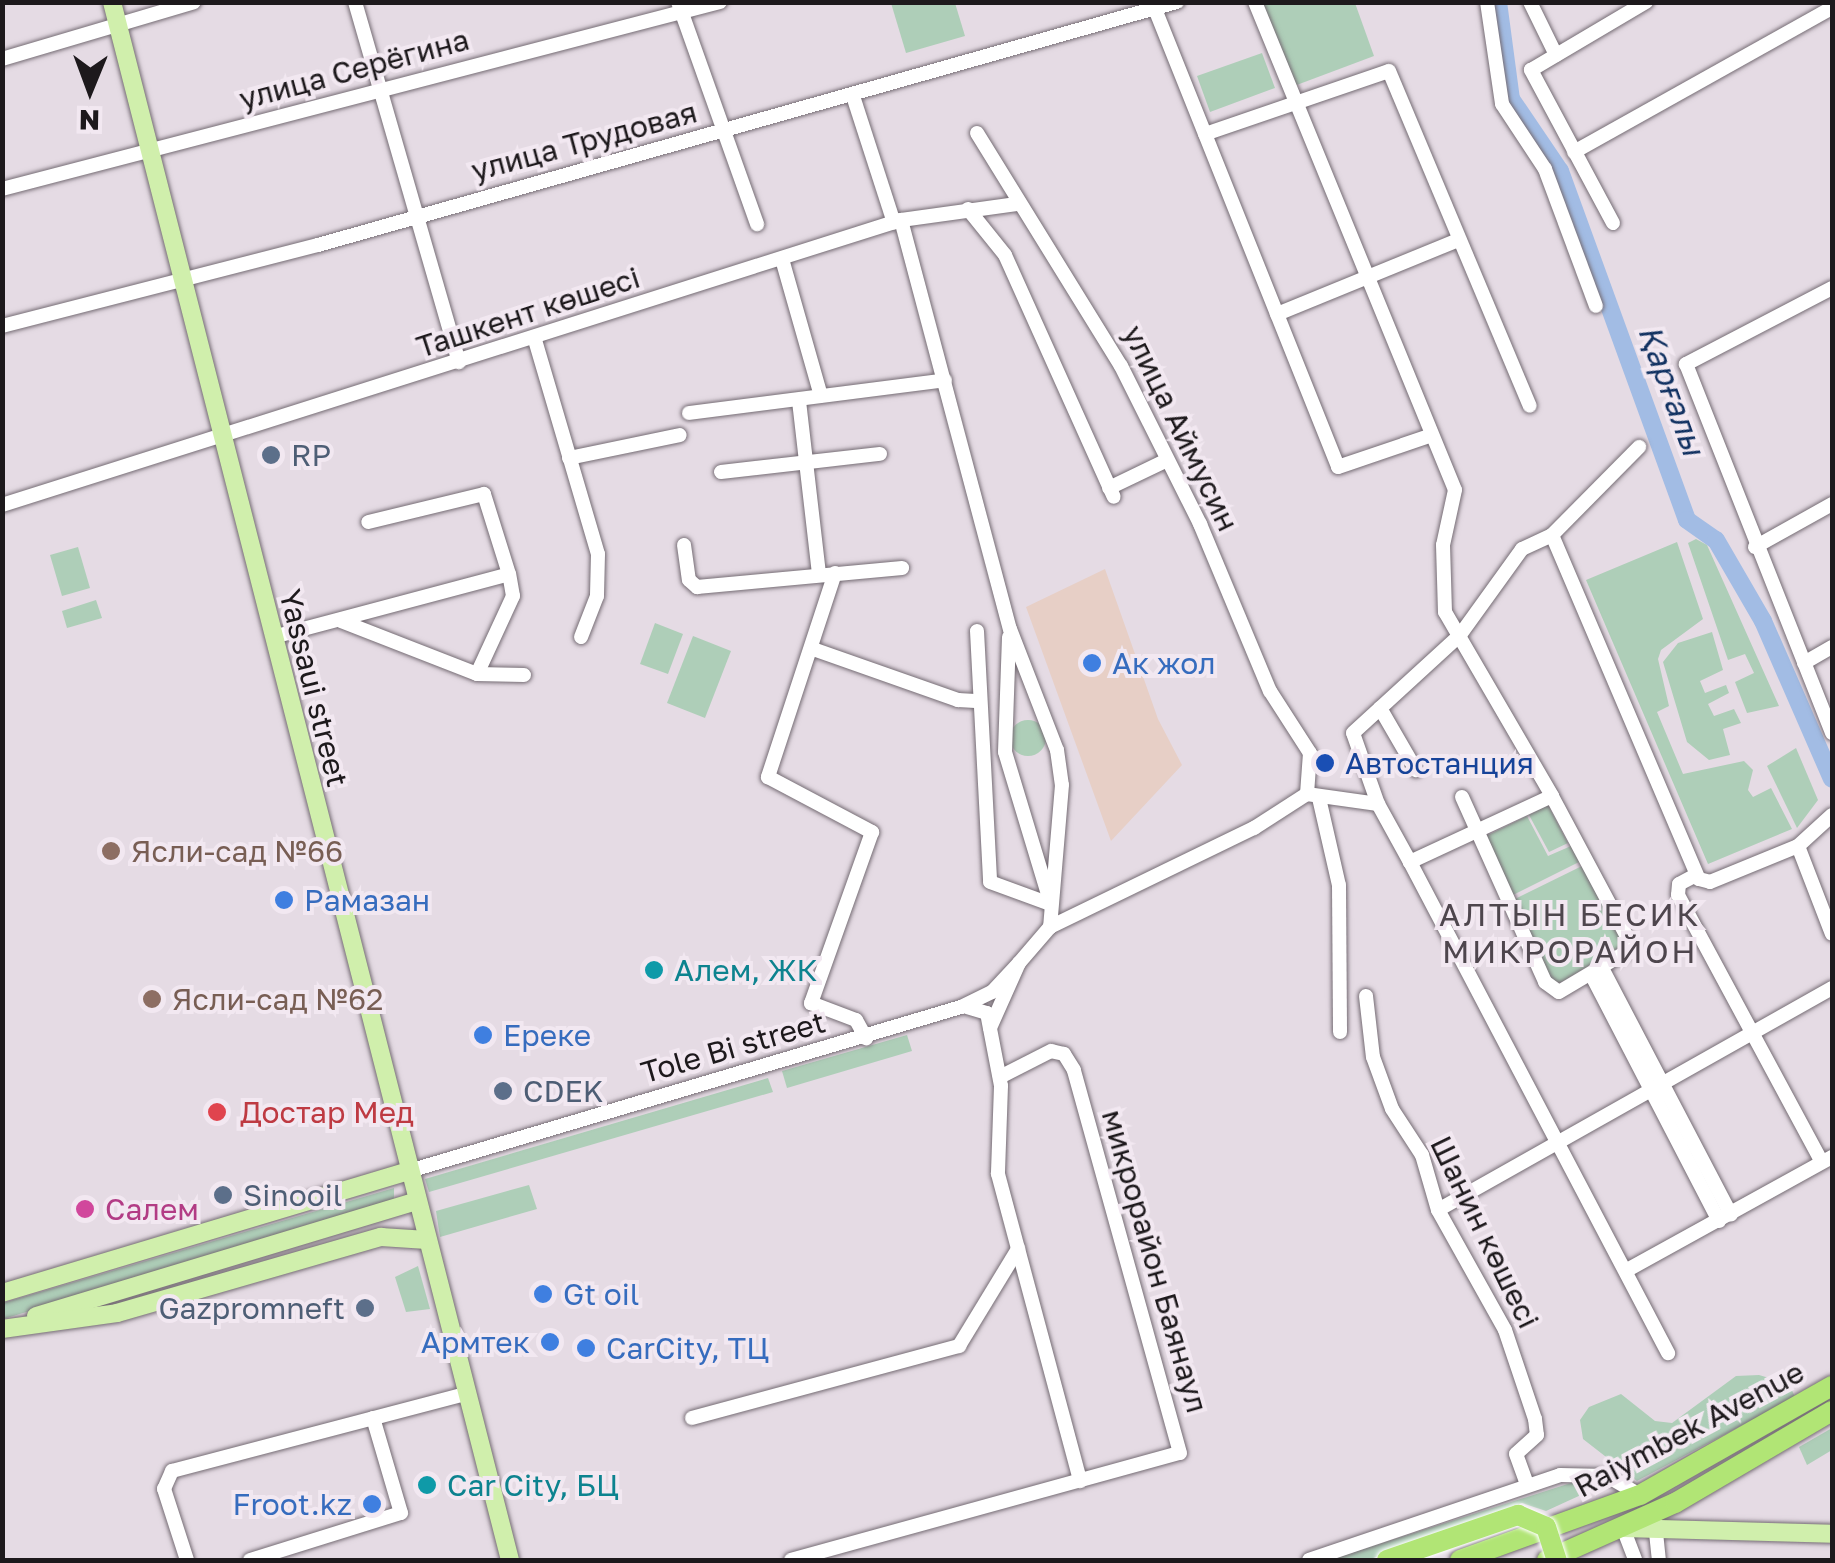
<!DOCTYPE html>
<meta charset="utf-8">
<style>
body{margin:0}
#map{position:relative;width:1835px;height:1563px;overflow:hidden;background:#e5dbe4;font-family:"Golos Text",sans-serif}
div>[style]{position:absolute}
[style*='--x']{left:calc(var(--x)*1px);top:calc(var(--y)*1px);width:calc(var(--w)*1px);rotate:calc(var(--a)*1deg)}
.commercial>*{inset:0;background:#e7cfc6}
.green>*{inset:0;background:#aeceb8}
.round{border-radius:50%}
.river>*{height:18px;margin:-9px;padding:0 9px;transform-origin:9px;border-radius:9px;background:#a2bce4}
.roads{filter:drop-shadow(0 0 2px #756c74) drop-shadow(0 0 2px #756c74)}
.minor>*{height:14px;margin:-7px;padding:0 7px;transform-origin:7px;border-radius:7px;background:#fff}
.major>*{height:18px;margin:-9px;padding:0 9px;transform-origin:9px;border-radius:9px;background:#d0efac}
.highway>*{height:20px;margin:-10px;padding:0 10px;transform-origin:10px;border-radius:10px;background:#b1e575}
.bridges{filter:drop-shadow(0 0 2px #fff) drop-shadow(0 0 2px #fff)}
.highway-bridge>*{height:20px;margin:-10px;padding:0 10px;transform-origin:10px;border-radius:10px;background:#b1e575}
.dots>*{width:28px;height:28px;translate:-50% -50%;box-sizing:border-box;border:5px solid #f2e8f1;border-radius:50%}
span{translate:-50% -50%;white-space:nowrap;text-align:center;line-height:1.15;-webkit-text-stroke:8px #f2e8f1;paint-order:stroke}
.street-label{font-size:30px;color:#1d191c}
.service-label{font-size:30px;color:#4e5e75}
.left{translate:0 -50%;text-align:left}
.right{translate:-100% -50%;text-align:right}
.shop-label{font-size:30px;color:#366cbe}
.transit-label{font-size:30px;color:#164399}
.education-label{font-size:30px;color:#785e54}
.culture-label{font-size:30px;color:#0d838f}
.health-label{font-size:30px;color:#be3a42}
.hotel-label{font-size:30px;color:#b23c85}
.water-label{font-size:32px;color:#113161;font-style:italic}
.neighbourhood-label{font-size:32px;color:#4e464d;letter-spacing:2.5px}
.frame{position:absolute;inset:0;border:5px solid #1d191c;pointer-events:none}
.north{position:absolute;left:40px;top:40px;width:100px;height:100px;-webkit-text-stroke:8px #f2e8f1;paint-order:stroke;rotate:181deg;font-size:28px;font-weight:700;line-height:40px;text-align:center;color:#1d191c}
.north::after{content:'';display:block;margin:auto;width:35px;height:45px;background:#1d191c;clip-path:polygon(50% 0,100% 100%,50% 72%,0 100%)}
</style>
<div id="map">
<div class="commercial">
<i style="clip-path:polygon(1105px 569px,1158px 719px,1182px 765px,1111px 841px,1026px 607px)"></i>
</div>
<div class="green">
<i style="clip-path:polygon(891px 3px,955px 3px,965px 36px,906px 53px)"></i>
<i style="clip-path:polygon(1261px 3px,1355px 3px,1374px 56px,1294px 86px)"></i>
<i style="clip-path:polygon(1262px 53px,1275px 88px,1210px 112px,1197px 76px)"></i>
<i style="clip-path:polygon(1696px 539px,1707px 545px,1779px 706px,1747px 713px,1735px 682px,1754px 673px,1745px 654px,1728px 660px,1688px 543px)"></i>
<i style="clip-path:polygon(1677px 542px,1703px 619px,1661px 650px,1658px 659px,1669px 706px,1657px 712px,1683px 774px,1744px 761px,1753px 770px,1748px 790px,1753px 797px,1771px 788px,1792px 829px,1708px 864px,1586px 580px)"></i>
<i style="clip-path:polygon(78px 547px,90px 588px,62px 596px,50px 555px)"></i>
<i style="clip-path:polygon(96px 600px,102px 618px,67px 628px,62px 611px)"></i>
<i style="clip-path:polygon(655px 623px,683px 634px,668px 674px,640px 664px)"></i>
<i style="clip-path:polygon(1712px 632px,1723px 670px,1700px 681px,1705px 693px,1726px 685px,1729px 693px,1708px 704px,1714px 716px,1734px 709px,1741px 723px,1723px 729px,1730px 755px,1709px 760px,1687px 742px,1663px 662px,1678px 643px)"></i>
<i style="clip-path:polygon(693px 636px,731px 651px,705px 718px,667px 703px)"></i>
<i class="round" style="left:1010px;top:720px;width:36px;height:36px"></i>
<i style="clip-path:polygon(1796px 748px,1818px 800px,1797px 828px,1767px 766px)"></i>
<i style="clip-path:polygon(1548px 805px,1568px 843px,1549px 852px,1529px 815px)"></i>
<i style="clip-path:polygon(1527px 816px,1548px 856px,1571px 846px,1579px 862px,1511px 896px,1484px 837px)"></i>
<i style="clip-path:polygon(1584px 865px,1623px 945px,1560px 983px,1544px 978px,1509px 902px)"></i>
<i style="clip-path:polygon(907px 1035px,912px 1051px,787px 1088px,782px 1071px)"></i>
<i style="clip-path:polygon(768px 1078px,773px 1092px,429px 1192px,425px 1179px)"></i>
<i style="clip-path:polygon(529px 1185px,537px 1209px,440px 1237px,436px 1211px)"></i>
<i style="clip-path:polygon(394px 1188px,394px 1203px,3px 1319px,3px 1303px)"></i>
<i style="clip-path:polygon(418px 1266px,430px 1309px,406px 1312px,395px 1277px)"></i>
<i style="clip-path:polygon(1759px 1375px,1789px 1384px,1795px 1397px,1637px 1481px,1583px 1439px,1580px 1420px,1589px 1407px,1621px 1394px,1655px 1421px,1672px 1423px,1736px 1376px)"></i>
<i style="clip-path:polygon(1832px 1428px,1832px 1450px,1807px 1465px,1799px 1447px)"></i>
<i style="clip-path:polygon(1577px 1481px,1605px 1484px,1546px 1511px,1522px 1503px,1368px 1560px,1329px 1560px)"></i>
</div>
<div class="river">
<i style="--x:1498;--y:2;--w:98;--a:82.4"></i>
<i style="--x:1511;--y:99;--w:87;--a:55.8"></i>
<i style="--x:1560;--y:171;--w:371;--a:70"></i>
<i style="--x:1687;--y:520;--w:35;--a:35"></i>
<i style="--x:1716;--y:540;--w:94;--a:59.9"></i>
<i style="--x:1763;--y:621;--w:172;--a:66.4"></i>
</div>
<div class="roads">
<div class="minor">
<i style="--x:355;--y:2;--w:375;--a:73.9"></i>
<i style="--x:678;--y:2;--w:236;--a:70.4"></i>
<i style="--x:1255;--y:2;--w:527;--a:67.71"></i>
<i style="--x:1455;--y:490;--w:56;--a:102.3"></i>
<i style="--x:1443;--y:545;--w:67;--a:88.3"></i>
<i style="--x:1445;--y:612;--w:213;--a:59.8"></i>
<i style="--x:1552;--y:796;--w:157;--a:155.1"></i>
<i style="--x:1410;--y:862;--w:66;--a:-118.9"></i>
<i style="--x:1378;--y:804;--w:72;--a:-172"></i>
<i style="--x:1487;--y:2;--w:103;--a:81.6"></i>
<i style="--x:1502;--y:104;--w:78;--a:56.5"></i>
<i style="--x:1545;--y:169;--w:146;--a:69.6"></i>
<i style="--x:1530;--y:2;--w:59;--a:63.9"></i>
<i style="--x:1155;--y:9;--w:493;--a:68.2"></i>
<i style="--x:1338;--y:467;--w:99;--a:-18.8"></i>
<i style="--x:2;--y:59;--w:200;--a:-16.5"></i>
<i style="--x:853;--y:96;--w:133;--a:72.1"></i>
<i style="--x:977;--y:133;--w:274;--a:58.3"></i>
<i style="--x:1121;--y:366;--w:177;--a:63.4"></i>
<i style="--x:1200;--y:524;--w:181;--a:67.3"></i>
<i style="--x:1270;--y:691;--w:74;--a:57.2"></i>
<i style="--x:1310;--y:753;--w:41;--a:94.2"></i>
<i style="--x:1205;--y:134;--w:194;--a:-18.9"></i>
<i style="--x:1389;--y:71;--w:363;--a:67.2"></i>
<i style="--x:1574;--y:152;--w:295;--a:-29.2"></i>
<i style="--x:2;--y:189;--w:742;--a:-14.6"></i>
<i style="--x:968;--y:209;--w:59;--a:51.2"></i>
<i style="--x:1005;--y:255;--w:265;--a:65.8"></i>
<i style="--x:901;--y:220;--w:423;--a:75.1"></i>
<i style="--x:1010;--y:629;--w:130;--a:68.8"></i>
<i style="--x:1057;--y:750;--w:35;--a:82"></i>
<i style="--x:1062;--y:785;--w:143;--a:94.8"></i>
<i style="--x:1613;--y:223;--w:174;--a:-118.2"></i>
<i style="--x:1531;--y:70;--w:134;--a:-30.6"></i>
<i style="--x:782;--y:259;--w:142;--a:74.1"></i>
<i style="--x:1832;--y:288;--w:165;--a:152.5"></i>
<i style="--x:1686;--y:364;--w:397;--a:68.4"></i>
<i style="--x:1277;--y:314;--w:196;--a:-22.2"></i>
<i style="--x:2;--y:326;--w:326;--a:-14.4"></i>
<i style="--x:318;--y:245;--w:893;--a:-15.8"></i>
<i style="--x:535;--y:340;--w:223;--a:73.6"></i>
<i style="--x:598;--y:554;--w:42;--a:91.4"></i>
<i style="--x:597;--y:596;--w:44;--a:111.3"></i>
<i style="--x:799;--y:401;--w:174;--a:83.4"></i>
<i style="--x:689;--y:413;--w:258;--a:-7.3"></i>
<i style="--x:569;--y:458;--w:113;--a:-11.7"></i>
<i style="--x:721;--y:472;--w:160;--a:-6.5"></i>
<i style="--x:1109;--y:488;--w:62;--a:-25.7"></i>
<i style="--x:2;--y:505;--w:943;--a:-17.59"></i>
<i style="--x:901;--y:220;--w:117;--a:-7.9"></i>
<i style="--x:1552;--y:535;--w:374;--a:66.9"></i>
<i style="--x:1699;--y:879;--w:11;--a:15"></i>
<i style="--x:1710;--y:882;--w:95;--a:-22.2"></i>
<i style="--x:1798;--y:846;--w:46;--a:-42.4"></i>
<i style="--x:684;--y:545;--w:35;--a:82"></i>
<i style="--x:689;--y:580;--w:11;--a:41"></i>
<i style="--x:697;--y:587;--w:206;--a:-5.3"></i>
<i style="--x:1755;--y:547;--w:88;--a:-29.2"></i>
<i style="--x:835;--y:573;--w:215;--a:108.2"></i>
<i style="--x:768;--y:777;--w:118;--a:27.9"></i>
<i style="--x:872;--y:832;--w:182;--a:109.6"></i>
<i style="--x:811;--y:1003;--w:48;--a:20.7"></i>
<i style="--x:856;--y:1020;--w:21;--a:61"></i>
<i style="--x:341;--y:621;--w:146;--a:21.3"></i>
<i style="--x:477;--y:674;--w:86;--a:-65.2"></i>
<i style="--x:513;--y:596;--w:22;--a:-100"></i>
<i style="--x:977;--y:631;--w:251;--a:87"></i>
<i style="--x:990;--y:882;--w:64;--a:20.1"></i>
<i style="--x:273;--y:637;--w:244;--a:-14.9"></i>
<i style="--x:509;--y:574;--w:84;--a:-107.4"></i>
<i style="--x:484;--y:494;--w:119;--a:166.4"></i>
<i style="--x:1009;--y:637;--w:115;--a:92"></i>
<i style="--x:1005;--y:752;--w:152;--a:73.2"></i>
<i style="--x:813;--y:649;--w:154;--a:19.4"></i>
<i style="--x:958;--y:700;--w:22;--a:3"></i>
<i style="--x:1804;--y:663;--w:32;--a:-30"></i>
<i style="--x:477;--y:674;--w:47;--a:1.2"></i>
<i style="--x:1380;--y:708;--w:72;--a:59.9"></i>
<i style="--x:1462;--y:797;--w:203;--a:65.8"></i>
<i style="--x:1545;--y:982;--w:17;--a:36"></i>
<i style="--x:1559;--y:992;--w:86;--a:-30.7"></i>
<i style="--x:1633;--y:948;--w:172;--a:-118.1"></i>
<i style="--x:1319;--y:798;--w:89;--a:77.1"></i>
<i style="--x:1339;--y:885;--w:147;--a:89.6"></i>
<i style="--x:1378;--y:804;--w:75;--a:-109.4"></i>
<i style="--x:1353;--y:733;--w:145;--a:-42.5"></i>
<i style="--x:1460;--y:635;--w:106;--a:-54.2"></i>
<i style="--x:1522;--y:549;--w:33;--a:-25"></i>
<i style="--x:1552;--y:535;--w:124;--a:-45.3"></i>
<i style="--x:1798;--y:846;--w:94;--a:68.9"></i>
<i style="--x:1410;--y:862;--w:555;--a:62.28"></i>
<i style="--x:1696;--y:875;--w:19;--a:152"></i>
<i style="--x:1679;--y:884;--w:11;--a:95"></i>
<i style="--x:1678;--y:895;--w:303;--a:61.7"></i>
<i style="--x:1603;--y:970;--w:276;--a:62.4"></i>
<i style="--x:1592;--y:976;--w:276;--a:62.6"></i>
<i style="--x:1366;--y:996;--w:61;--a:83.5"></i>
<i style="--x:1373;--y:1057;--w:55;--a:69.9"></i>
<i style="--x:1392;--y:1109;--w:55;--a:56.9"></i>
<i style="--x:1422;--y:1155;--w:57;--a:73.8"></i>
<i style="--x:1438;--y:1210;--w:137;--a:60.8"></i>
<i style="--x:1505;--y:1330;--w:94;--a:71.4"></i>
<i style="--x:1535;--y:1419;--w:16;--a:83"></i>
<i style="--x:1537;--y:1435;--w:28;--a:138"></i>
<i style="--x:1516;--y:1454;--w:33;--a:70"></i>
<i style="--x:967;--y:1007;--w:21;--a:17"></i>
<i style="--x:987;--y:1013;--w:74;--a:79.1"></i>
<i style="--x:1001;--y:1086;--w:88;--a:92"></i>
<i style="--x:998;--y:1174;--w:318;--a:75"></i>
<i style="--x:990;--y:1028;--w:71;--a:-66"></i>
<i style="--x:1019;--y:963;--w:48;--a:-49.3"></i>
<i style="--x:1050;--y:927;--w:227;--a:-25.9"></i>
<i style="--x:1254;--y:828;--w:63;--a:-32.7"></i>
<i style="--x:409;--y:1171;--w:576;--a:-16.55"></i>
<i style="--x:961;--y:1007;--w:34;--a:-26"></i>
<i style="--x:992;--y:992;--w:40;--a:-47"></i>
<i style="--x:1438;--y:1210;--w:452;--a:-29.4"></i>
<i style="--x:1629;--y:1269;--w:232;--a:-28.9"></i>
<i style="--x:692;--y:1418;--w:277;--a:-15.1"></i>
<i style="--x:959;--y:1346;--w:114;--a:-58.7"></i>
<i style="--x:1655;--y:1523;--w:37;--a:84"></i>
<i style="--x:1623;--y:1528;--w:34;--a:69"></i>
<i style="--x:187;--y:1560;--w:75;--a:-107.9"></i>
<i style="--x:164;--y:1489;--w:20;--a:-66"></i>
<i style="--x:172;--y:1471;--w:304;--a:-14.7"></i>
<i style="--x:250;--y:1560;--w:158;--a:-17.3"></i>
<i style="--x:401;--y:1513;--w:99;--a:-106.4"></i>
<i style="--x:791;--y:1560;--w:403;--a:-15.4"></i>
<i style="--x:1180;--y:1453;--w:397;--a:-105.5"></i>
<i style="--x:1074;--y:1070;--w:19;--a:-122"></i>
<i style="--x:1064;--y:1054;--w:13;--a:-167"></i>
<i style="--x:1051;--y:1051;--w:57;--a:153"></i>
<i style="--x:1309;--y:1560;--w:265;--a:-18.7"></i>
<i style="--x:1560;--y:1475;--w:47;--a:1.2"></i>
<i style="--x:1607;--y:1476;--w:38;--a:30"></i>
</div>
<div class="major">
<i style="--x:112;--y:2;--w:1608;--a:75.67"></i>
<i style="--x:2;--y:1293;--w:425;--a:-16.7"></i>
<i style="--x:36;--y:1316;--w:397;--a:-16.8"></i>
<i style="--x:2;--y:1329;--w:116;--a:-7.9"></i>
<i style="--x:117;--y:1313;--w:275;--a:-16.1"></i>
<i style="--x:381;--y:1237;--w:46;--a:3.7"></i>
<i style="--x:1623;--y:1528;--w:209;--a:1.6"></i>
</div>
<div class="highway">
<i style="--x:1460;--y:1560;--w:191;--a:-19.9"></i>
<i style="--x:1640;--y:1495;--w:221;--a:-29.6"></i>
<i style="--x:1547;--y:1560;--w:140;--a:-24"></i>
<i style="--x:1675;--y:1503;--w:182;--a:-30.4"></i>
</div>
</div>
<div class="bridges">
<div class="highway-bridge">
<i style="--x:1387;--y:1560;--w:139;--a:-19"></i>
<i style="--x:1518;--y:1515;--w:30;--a:23"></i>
<i style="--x:1546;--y:1527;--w:35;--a:72"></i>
</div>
</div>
<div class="dots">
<i style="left:271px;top:455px;background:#5c6f8a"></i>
<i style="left:1092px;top:663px;background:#3f7fe0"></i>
<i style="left:1325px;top:763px;background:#1a4fb4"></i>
<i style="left:111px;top:851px;background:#8d6e63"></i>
<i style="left:284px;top:900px;background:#3f7fe0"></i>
<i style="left:654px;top:970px;background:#0f9aa8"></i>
<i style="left:152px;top:999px;background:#8d6e63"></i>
<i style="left:483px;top:1035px;background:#3f7fe0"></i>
<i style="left:503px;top:1091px;background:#5c6f8a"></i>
<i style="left:217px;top:1112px;background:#e0444e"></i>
<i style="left:223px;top:1195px;background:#5c6f8a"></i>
<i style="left:85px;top:1209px;background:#d1479c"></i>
<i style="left:543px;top:1294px;background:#3f7fe0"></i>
<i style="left:365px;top:1308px;background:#5c6f8a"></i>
<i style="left:550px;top:1342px;background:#3f7fe0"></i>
<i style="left:586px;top:1348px;background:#3f7fe0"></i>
<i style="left:427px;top:1485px;background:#0f9aa8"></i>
<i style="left:372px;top:1504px;background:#3f7fe0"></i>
</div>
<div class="street-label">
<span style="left:354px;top:69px;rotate:-15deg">улица Серёгина</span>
<span style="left:584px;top:141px;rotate:-15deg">улица Трудовая</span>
<span style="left:528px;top:312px;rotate:-18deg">Ташкент көшесі</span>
<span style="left:1181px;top:428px;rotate:64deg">улица Аймусин</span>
<span style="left:314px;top:688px;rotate:76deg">Yassaui street</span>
<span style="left:733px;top:1047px;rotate:-16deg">Tole Bi street</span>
<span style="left:1485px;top:1232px;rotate:64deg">Шанин көшесі</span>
<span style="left:1155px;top:1261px;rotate:74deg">микрорайон Баянаул</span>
<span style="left:1689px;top:1429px;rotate:-28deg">Raiymbek Avenue</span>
</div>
<div class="service-label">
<span class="left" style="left:291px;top:455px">RP</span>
<span class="left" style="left:523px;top:1091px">CDEK</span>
<span class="left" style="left:243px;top:1195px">Sinooil</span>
<span class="right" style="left:345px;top:1308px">Gazpromneft</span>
</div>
<div class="shop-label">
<span class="left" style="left:1112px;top:663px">Ак жол</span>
<span class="left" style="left:304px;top:900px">Рамазан</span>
<span class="left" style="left:503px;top:1035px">Ереке</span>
<span class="left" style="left:563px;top:1294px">Gt oil</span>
<span class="right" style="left:530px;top:1342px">Армтек</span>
<span class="left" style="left:606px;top:1348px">CarCity, ТЦ</span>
<span class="right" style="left:352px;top:1504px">Froot.kz</span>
</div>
<div class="transit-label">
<span class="left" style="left:1345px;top:763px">Автостанция</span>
</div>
<div class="education-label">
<span class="left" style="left:131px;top:851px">Ясли-сад №66</span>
<span class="left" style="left:172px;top:999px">Ясли-сад №62</span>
</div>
<div class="culture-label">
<span class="left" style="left:674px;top:970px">Алем, ЖК</span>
<span class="left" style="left:447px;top:1485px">Car City, БЦ</span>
</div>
<div class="health-label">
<span class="left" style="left:240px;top:1112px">Достар Мед</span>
</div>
<div class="hotel-label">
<span class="left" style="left:105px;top:1209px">Салем</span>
</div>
<div class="water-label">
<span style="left:1672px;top:390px;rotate:70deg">Қарғалы</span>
</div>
<div class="neighbourhood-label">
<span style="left:1570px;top:933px">АЛТЫН БЕСИК<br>МИКРОРАЙОН</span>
</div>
<div class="frame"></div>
<div class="north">N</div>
</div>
